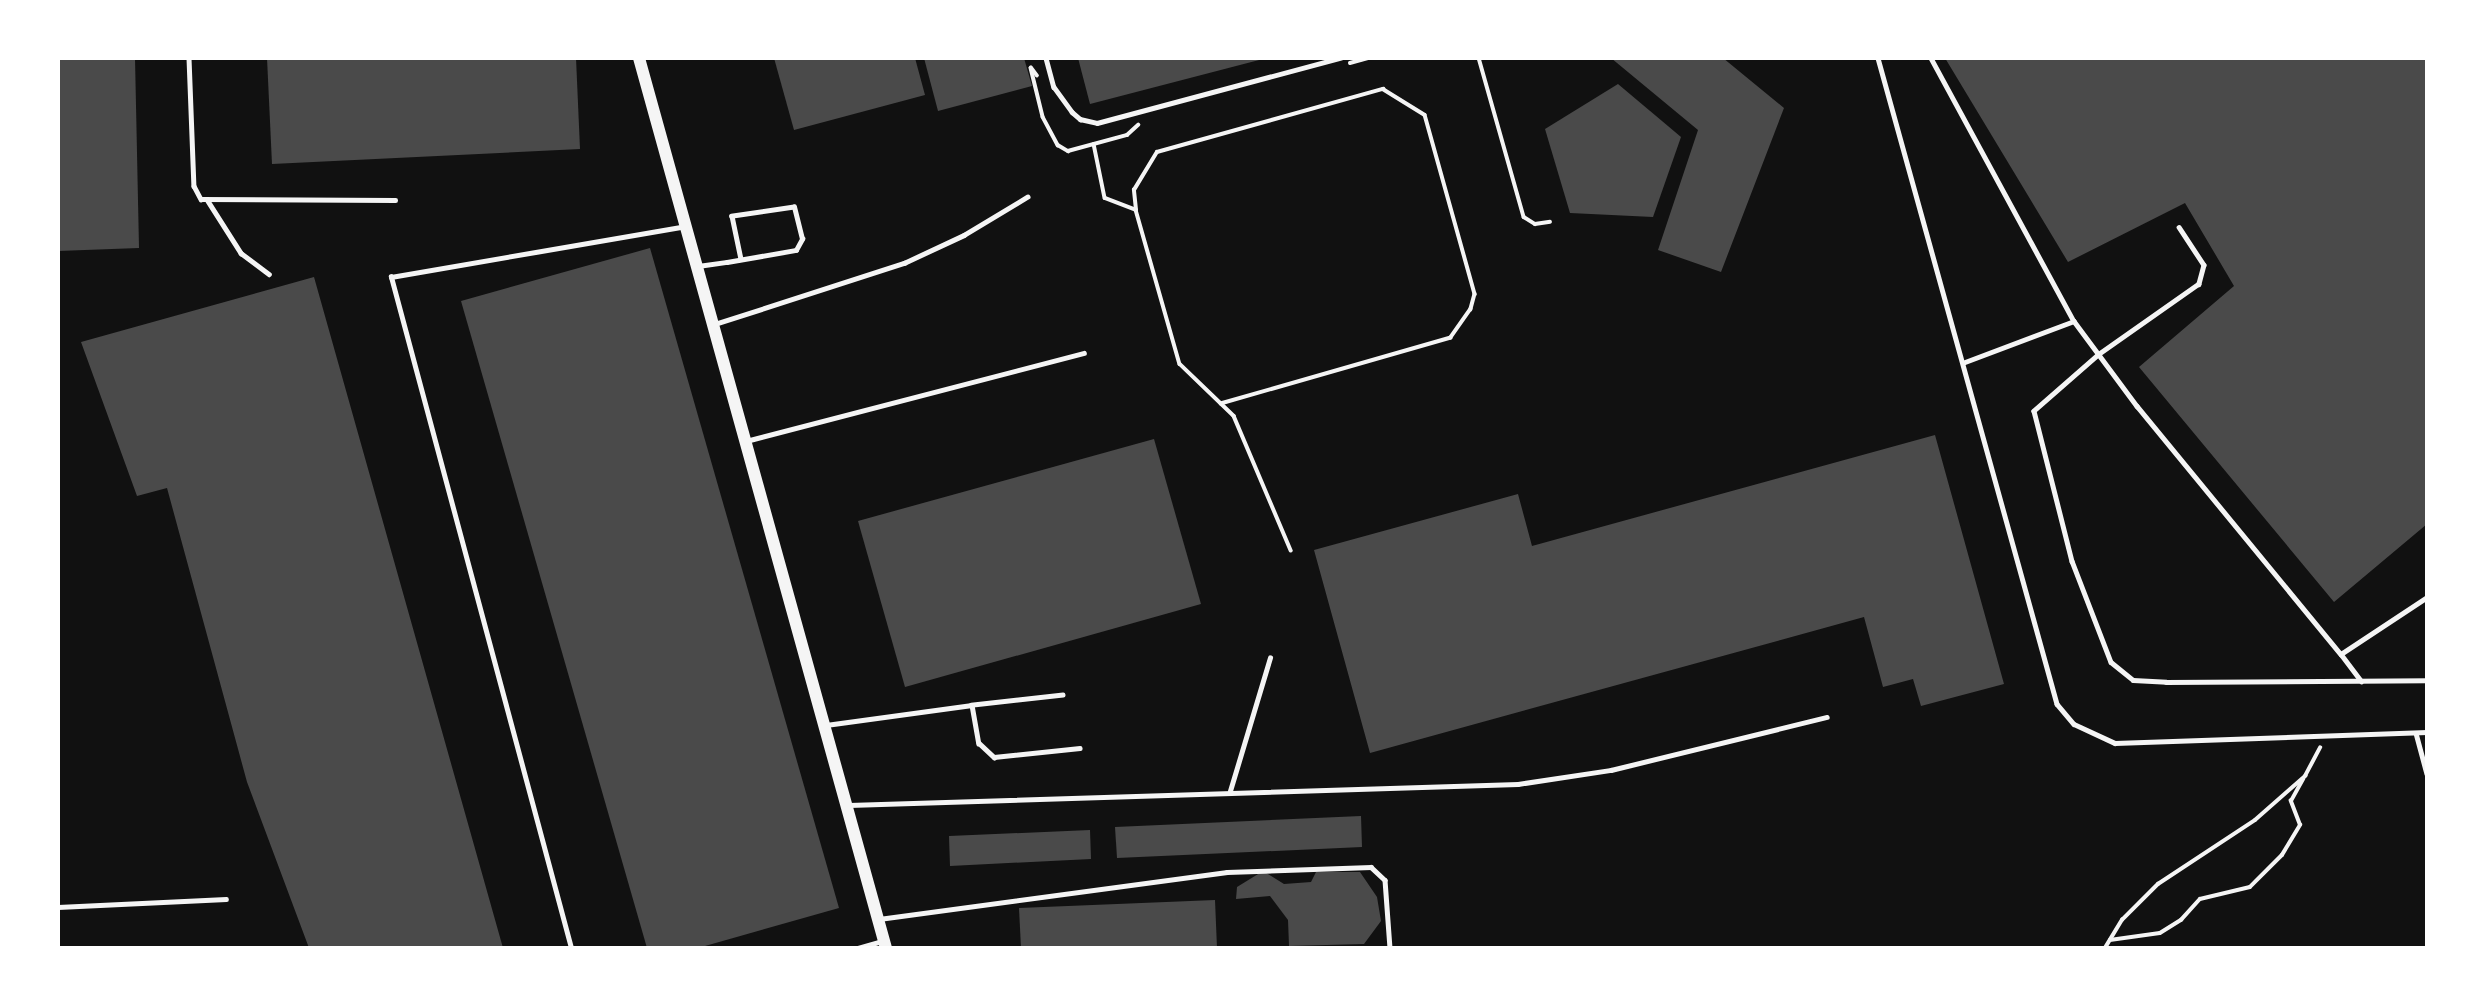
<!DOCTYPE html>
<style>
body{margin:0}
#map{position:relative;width:2485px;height:1006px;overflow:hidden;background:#111;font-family:Signika,sans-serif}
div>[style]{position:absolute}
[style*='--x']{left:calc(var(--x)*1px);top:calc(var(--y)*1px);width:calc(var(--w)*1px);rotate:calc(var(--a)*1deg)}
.building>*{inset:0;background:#4a4a4a}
.path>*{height:3.5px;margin:-1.75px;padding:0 1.75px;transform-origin:1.75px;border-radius:1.75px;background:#f5f5f5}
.service>*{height:4.5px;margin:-2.25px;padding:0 2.25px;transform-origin:2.25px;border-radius:2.25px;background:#f5f5f5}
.tertiary>*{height:12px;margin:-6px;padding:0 6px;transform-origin:6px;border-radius:6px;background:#f5f5f5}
span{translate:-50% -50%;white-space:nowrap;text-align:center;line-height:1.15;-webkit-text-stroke:7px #fff;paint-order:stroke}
.frame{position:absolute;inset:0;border:60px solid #fff;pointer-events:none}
</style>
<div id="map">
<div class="building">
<i style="clip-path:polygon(58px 58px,135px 58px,139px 248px,58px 251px)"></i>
<i style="clip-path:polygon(267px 58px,576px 58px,580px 149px,272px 164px)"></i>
<i style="clip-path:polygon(774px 58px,915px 58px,925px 95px,794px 130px)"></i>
<i style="clip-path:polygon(924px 58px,1024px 58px,1032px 86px,938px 111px)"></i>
<i style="clip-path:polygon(1078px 58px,1263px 58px,1263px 59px,1090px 104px)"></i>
<i style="clip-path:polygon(1611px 58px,1723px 58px,1784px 108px,1721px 272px,1658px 250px,1698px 130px)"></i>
<i style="clip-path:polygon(1945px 58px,2427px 58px,2427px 524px,2334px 602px,2139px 367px,2234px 286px,2185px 203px,2068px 262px)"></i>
<i style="clip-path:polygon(1618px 84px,1681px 137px,1653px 217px,1570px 213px,1545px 129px)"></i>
<i style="clip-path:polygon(650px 248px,839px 908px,698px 948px,647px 948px,461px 301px)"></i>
<i style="clip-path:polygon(314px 277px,503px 948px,309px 948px,247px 782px,167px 488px,137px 496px,81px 342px)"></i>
<i style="clip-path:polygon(1935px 435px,2004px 684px,1921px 706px,1913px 679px,1883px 687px,1864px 617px,1370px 753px,1314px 550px,1518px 494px,1532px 546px)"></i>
<i style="clip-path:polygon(1154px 439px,1201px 604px,905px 687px,858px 521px)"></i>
<i style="clip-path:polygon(1361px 816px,1362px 847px,1117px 858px,1115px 827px)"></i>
<i style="clip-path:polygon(1090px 830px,1091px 859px,950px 866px,949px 836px)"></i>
<i style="clip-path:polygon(1263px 871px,1284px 884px,1311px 882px,1316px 872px,1360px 872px,1377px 897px,1381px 921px,1364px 944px,1289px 946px,1288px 920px,1270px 896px,1236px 899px,1237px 887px)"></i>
<i style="clip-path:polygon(1215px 900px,1217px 948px,1021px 948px,1019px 908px)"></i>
</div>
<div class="path">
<i style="--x:1479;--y:58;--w:165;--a:74.2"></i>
<i style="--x:1524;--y:217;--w:13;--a:32"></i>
<i style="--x:1535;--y:224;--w:15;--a:-8"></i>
<i style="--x:1350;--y:63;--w:20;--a:-15"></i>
<i style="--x:1037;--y:76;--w:10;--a:-127"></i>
<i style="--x:1031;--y:68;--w:50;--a:76.2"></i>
<i style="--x:1043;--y:117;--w:32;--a:62"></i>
<i style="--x:1058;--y:145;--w:12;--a:31"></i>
<i style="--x:1068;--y:151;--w:61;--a:-15.2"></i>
<i style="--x:1127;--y:135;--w:15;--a:-42"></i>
<i style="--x:1094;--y:144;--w:55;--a:78.5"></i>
<i style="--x:1105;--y:198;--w:33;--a:21"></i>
<i style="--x:1136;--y:210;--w:160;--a:74.1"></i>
<i style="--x:1180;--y:364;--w:75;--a:43.9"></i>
<i style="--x:1234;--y:416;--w:146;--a:67"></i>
<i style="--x:1136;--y:210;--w:20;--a:-96"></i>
<i style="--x:1134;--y:190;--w:44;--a:-58.8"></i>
<i style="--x:1157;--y:152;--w:235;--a:-15.6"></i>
<i style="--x:1383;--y:89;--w:49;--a:31.8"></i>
<i style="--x:1425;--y:115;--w:186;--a:74.4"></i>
<i style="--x:1475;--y:294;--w:16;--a:105"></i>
<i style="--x:1471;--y:309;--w:35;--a:125"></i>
<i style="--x:1451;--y:338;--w:239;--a:164"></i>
<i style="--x:2110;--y:940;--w:50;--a:-8"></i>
<i style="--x:2160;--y:933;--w:25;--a:-32"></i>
<i style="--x:2181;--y:920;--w:28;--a:-48"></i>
<i style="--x:2200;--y:899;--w:51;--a:-13.5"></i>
<i style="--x:2250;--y:887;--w:45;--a:-45"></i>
<i style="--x:2282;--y:855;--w:35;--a:-59"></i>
<i style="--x:2300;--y:825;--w:26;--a:-111"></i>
<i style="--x:2291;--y:801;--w:25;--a:-61"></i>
<i style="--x:2105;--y:948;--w:33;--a:-59"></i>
<i style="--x:2122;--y:920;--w:51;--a:-45"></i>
<i style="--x:2158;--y:884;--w:116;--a:-33.4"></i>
<i style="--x:2255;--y:820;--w:67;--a:-41.3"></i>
<i style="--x:2305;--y:776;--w:32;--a:-62"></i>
</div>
<div class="service">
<i style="--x:189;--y:58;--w:128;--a:87.8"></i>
<i style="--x:194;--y:186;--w:15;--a:62"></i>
<i style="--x:201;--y:199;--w:194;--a:0.3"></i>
<i style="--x:1046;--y:58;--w:30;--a:75"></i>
<i style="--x:1054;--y:87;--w:31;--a:54"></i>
<i style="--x:1072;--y:112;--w:11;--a:41"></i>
<i style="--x:1080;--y:119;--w:17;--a:13"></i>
<i style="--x:1097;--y:123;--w:252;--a:-15"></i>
<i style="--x:1878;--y:58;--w:670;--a:74.51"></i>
<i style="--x:2057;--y:704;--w:26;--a:50"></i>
<i style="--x:2074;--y:724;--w:45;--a:24.9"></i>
<i style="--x:2115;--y:743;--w:312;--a:-2"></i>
<i style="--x:1931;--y:58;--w:299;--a:61.5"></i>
<i style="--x:2074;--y:321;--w:106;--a:53.5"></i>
<i style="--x:2137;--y:406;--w:321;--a:50.6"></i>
<i style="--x:2341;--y:654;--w:103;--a:-33.5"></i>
<i style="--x:208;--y:201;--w:62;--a:57.6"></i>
<i style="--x:241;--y:253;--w:35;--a:37"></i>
<i style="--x:2179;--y:227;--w:45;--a:56.7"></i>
<i style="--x:2204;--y:265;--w:20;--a:105"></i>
<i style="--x:2199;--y:284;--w:123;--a:144.9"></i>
<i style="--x:2098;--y:355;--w:85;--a:138.8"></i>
<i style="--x:2034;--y:411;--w:155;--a:75.8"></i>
<i style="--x:2072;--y:561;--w:108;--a:68.9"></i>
<i style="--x:2111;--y:662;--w:28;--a:39"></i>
<i style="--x:2133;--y:680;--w:33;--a:3"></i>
<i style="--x:2166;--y:682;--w:261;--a:-0.4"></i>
<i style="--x:698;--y:266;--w:29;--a:-8"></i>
<i style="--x:727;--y:262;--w:70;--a:-9.9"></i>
<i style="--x:796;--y:250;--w:13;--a:-61"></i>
<i style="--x:802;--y:239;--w:33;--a:-104"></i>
<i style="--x:794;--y:207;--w:63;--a:171.7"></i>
<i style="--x:732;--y:216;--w:44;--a:78.2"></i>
<i style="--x:715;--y:324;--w:199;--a:-17.9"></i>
<i style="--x:904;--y:263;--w:66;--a:-25"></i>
<i style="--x:964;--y:235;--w:74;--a:-31.1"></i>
<i style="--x:1965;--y:362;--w:116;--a:-20.6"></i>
<i style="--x:746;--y:441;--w:349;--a:-14.6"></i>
<i style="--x:2341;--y:654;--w:34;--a:53"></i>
<i style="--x:1063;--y:695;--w:92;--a:173.7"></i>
<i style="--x:972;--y:705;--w:39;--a:80"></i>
<i style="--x:979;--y:743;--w:21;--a:43"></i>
<i style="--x:994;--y:757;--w:86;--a:-6"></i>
<i style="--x:826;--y:725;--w:147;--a:-7.8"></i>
<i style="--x:2416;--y:733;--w:42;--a:75"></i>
<i style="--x:1230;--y:791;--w:139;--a:-73.3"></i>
<i style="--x:849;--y:805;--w:669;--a:-1.8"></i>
<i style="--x:1518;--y:784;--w:94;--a:-8.6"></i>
<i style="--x:1611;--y:770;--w:222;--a:-13.8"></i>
<i style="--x:58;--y:907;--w:168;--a:-2.7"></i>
<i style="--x:879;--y:919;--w:351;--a:-7.7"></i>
<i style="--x:1227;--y:872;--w:144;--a:-2"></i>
<i style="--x:1371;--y:867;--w:19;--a:43"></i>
<i style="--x:1385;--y:880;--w:68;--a:85.8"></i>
<i style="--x:571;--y:948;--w:695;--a:-105.02"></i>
<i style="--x:391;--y:277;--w:298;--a:-9.8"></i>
<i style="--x:858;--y:948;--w:26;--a:-16"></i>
</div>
<div class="tertiary">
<i style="--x:639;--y:58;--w:924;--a:74.49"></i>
</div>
<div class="frame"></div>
</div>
